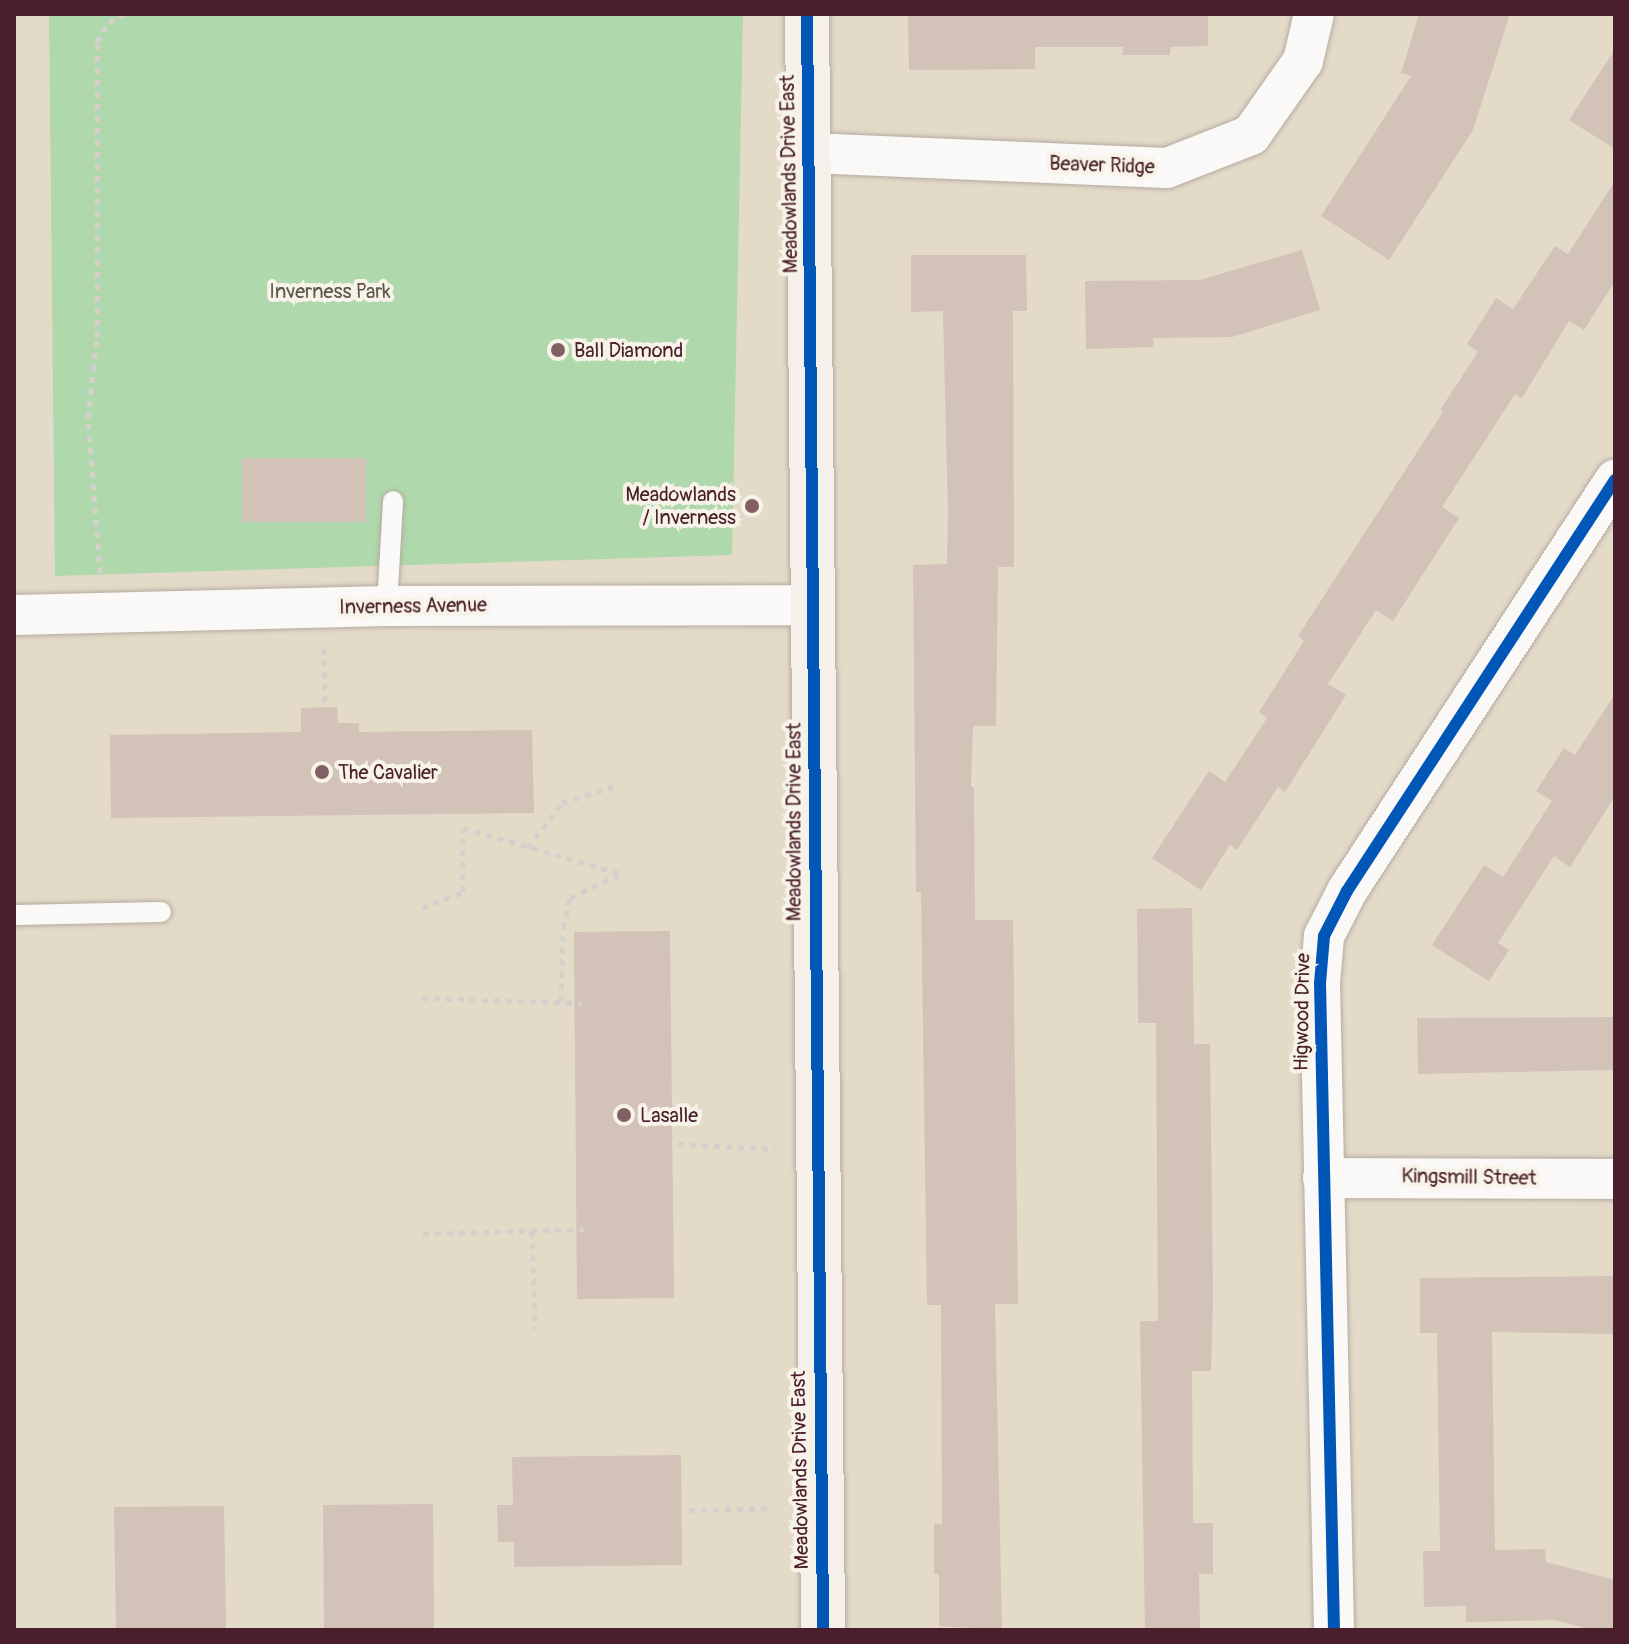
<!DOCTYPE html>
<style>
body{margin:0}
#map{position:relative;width:1629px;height:1644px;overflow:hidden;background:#e3dac8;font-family:Pangolin,sans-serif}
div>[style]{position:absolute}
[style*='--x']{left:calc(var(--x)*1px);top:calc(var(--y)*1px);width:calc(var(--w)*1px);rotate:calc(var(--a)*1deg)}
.green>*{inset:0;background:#afd8ac}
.building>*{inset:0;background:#d2c2b8}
.path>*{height:5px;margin-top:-2.5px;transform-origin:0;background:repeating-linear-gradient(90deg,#d5d0cb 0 6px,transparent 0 12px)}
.roads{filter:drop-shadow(0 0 2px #b5aba1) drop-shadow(0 0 2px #b5aba1)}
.service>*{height:20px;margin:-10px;padding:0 10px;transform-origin:10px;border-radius:10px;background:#fbf9f7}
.minor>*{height:40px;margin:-20px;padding:0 20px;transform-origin:20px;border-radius:20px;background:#fbf9f7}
.secondary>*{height:44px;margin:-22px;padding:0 22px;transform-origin:22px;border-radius:22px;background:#f5f0e9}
.cycleway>*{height:12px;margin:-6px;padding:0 6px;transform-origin:6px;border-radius:6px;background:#0057b8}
.dots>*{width:22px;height:22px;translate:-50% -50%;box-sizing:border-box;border:4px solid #f7f3e8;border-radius:50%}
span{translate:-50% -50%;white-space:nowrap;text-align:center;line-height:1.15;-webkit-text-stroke:8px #f7f3e8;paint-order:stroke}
.street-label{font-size:20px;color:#4a1f2b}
.park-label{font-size:20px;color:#5c564b}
.poi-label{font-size:20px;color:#4a1f2b}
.left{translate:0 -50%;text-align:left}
.right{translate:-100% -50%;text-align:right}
.frame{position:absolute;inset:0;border:16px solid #4a1f2b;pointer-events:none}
</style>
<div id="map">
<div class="green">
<i style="clip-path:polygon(49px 14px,743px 14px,732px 555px,55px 576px)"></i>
</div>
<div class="building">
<i style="clip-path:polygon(1208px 14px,1208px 46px,1170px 47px,1170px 55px,1122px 55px,1123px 47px,1035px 47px,1035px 69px,909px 70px,908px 16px)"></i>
<i style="clip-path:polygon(1419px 14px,1510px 14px,1473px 130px,1389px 260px,1321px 216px,1411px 76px,1401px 73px)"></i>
<i style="clip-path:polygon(1615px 49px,1615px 149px,1569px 120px)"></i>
<i style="clip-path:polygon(1615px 181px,1615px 281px,1584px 330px,1569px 321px,1522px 398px,1515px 394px,1442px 507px,1459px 518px,1393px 621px,1376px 610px,1328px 684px,1346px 695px,1285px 792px,1278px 787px,1237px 850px,1230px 845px,1201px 890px,1152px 858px,1209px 771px,1225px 782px,1267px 718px,1259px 712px,1304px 641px,1298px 636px,1443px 412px,1440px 410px,1478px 352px,1467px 344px,1496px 298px,1513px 309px,1555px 246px,1568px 254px)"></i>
<i style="clip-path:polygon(1302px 250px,1320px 310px,1232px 337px,1153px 338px,1154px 347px,1086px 349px,1085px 281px,1200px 280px)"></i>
<i style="clip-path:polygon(911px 255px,1026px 255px,1027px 311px,1013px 311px,1014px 567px,998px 567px,996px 726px,973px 726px,971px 787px,974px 787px,975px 920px,1013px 920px,1018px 1304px,995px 1304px,1002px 1630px,939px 1626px,939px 1574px,934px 1574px,934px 1524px,942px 1524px,941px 1305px,927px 1305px,921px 892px,916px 892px,913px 565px,947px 564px,948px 514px,943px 311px,911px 312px)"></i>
<i style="clip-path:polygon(242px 458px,366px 458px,366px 522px,242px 522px)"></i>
<i style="clip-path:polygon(1615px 694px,1615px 796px,1570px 867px,1554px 856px,1498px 943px,1509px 950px,1489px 981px,1432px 945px,1484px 865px,1503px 877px,1552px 801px,1536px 791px,1564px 748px,1575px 755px)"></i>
<i style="clip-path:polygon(337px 707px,338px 723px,359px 723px,359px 732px,532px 730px,534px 813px,111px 818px,110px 735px,301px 732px,301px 708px)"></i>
<i style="clip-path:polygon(1192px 908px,1194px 1044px,1210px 1044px,1213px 1298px,1211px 1371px,1192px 1371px,1193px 1523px,1213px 1523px,1213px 1574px,1199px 1574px,1200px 1630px,1145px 1630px,1140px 1321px,1158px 1321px,1156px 1023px,1138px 1023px,1137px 909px)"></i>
<i style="clip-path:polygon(670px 931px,674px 1298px,577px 1299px,574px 932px)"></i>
<i style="clip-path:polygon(1615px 1017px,1615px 1070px,1418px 1074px,1417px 1018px)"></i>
<i style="clip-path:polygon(1615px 1276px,1615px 1334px,1492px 1332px,1495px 1550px,1545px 1549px,1546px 1562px,1615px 1580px,1615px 1630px,1592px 1630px,1555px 1620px,1466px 1622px,1466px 1606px,1424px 1607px,1423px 1551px,1440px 1551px,1437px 1333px,1420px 1333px,1420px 1278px)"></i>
<i style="clip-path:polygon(681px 1455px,682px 1565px,514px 1567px,514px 1542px,498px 1542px,497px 1505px,513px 1505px,512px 1457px)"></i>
<i style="clip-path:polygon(433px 1504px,434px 1630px,324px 1630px,323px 1505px)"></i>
<i style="clip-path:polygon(224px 1506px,226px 1630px,116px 1630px,114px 1507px)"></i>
</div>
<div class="path">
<i style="--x:100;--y:573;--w:155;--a:-94.4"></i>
<i style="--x:88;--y:418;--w:81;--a:-83.7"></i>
<i style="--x:97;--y:337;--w:295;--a:-90"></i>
<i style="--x:97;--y:42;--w:23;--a:-59"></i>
<i style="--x:109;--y:22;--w:18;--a:-27"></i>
<i style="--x:324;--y:648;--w:59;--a:89"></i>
<i style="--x:528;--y:848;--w:56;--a:-52.9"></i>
<i style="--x:562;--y:803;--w:61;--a:-18.1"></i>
<i style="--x:422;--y:908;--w:44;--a:-21.3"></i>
<i style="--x:463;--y:892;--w:64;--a:-90"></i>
<i style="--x:463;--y:828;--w:166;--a:16.1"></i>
<i style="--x:422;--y:998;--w:160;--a:1.8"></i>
<i style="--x:561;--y:1001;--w:73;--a:-88.4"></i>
<i style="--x:563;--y:928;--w:32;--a:-77"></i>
<i style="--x:570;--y:897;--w:57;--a:-23.9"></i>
<i style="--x:678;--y:1144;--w:97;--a:3"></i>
<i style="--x:532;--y:1231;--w:98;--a:88.2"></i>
<i style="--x:423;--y:1234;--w:161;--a:-1.8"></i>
<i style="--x:689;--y:1510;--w:82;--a:-1.4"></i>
</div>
<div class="roads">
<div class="service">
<i style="--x:387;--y:606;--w:105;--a:-86.7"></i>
<i style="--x:14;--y:915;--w:147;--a:-1.2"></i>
</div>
<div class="minor">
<i style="--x:809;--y:153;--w:358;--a:2.4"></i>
<i style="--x:1167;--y:168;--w:90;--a:-21.4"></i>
<i style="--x:1251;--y:135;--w:90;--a:-54.9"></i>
<i style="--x:1303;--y:61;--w:48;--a:-76.8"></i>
<i style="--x:14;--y:615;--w:373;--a:-1.4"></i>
<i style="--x:387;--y:606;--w:426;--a:-0.1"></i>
<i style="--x:1323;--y:1178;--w:292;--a:0.2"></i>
<i style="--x:1334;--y:1630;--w:647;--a:-91.24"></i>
<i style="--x:1320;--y:983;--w:47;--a:-85.1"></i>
<i style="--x:1324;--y:936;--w:51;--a:-62.9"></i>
<i style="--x:1347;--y:891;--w:491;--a:-56.9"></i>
</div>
<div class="secondary">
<i style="--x:807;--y:14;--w:1616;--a:89.43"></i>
</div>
</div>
<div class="cycleway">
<i style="--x:807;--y:14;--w:1616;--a:89.43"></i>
<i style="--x:1334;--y:1630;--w:647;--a:-91.24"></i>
<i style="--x:1320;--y:983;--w:47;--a:-85.1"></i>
<i style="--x:1324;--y:936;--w:51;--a:-62.9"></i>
<i style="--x:1347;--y:891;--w:491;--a:-56.9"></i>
</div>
<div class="dots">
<i style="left:558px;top:350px;background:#806062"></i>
<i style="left:752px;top:506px;background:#806062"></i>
<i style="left:322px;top:772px;background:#806062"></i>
<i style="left:624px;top:1115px;background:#806062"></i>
</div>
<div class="street-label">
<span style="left:1102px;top:165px;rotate:2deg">Beaver Ridge</span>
<span style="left:789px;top:174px;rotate:-91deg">Meadowlands Drive East</span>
<span style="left:413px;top:606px;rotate:-1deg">Inverness Avenue</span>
<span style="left:794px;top:822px;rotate:-90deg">Meadowlands Drive East</span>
<span style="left:1302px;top:1012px;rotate:-89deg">Higwood Drive</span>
<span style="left:1469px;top:1177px;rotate:1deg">Kingsmill Street</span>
<span style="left:800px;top:1470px;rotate:-91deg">Meadowlands Drive East</span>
</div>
<div class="park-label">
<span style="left:330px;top:291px">Inverness Park</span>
</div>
<div class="poi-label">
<span class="left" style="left:574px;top:350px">Ball Diamond</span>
<span class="right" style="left:736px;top:506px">Meadowlands<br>/ Inverness</span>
<span class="left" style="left:338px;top:772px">The Cavalier</span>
<span class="left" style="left:640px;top:1115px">Lasalle</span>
</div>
<div class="frame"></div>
</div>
